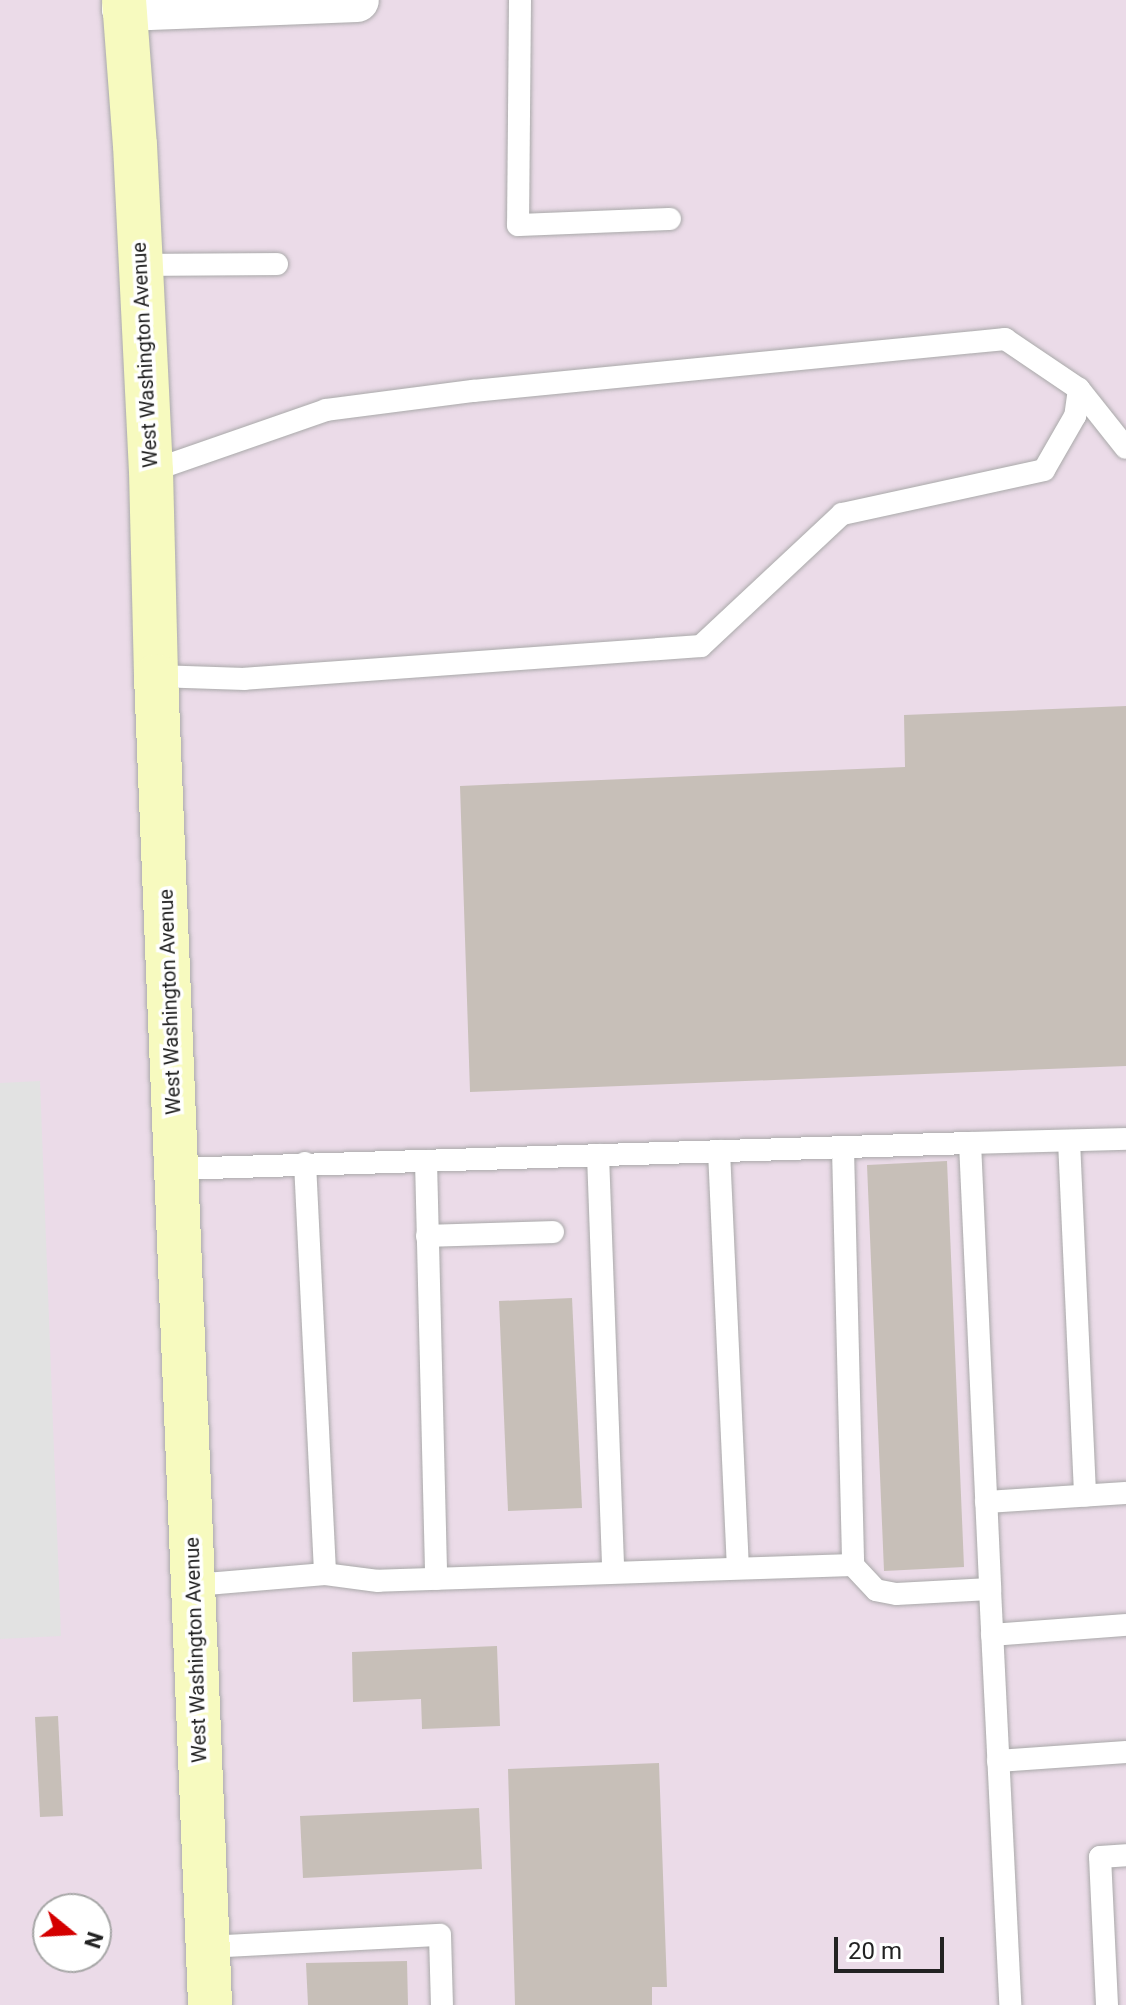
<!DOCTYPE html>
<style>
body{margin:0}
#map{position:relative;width:1126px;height:2005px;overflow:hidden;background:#f2efe9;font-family:Roboto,sans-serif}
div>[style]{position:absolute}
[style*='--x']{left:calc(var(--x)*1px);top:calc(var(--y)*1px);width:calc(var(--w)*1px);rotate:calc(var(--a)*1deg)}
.industrial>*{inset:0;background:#ebdbe8}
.parking>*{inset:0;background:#e2e2e2}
.building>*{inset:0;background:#c7bfb8}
.roads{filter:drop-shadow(0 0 2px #a9a9a9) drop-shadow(0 0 2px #a9a9a9)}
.service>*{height:22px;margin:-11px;padding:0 11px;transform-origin:11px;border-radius:11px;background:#fff}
.tertiary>*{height:44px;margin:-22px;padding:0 22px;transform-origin:22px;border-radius:22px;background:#fff}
.secondary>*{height:44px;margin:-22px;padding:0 22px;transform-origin:22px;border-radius:22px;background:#f7fabf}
span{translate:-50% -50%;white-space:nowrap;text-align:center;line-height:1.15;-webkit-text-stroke:7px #fff;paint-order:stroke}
.street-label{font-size:20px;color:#222}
.north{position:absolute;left:32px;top:1893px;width:80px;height:80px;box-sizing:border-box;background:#fff;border:2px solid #a7a7a7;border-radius:50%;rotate:108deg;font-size:22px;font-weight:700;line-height:32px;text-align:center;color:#222}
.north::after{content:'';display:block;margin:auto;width:28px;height:36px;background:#d40000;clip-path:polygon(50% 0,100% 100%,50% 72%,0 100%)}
.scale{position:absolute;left:834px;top:1937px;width:110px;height:36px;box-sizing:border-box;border:4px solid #222;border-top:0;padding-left:10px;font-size:24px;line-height:28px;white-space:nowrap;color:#222;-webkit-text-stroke:6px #fff;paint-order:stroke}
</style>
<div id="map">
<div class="industrial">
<i style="clip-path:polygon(evenodd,0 0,1126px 0,1126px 2005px,0 2005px,0 0,48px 1909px,96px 1909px,96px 1957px,48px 1957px,48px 1909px)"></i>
</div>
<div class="parking">
<i style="clip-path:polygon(40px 1081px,61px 1636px,0 1639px,0 1083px)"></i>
</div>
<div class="building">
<i style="clip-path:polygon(1126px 706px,1126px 1066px,470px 1092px,460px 786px,905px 767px,904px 715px)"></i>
<i style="clip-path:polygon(947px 1161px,964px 1567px,884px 1571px,867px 1165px)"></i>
<i style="clip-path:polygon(572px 1298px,582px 1508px,508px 1511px,499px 1301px)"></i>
<i style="clip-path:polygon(497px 1646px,500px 1726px,422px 1729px,421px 1699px,353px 1702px,352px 1652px)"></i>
<i style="clip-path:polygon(58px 1716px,63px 1816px,40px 1817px,35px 1717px)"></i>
<i style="clip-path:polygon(659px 1763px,667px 1987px,652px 1987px,652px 2005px,515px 2005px,508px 1769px)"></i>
<i style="clip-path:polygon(479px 1808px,482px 1869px,303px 1878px,300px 1816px)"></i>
<i style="clip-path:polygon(407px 1961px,408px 2005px,308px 2005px,306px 1963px)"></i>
</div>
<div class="roads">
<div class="service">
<i style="--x:520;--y:0;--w:225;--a:90.5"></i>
<i style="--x:518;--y:225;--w:152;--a:-2.3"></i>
<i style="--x:141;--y:265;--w:136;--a:-0.4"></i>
<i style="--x:1079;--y:389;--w:75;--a:51.5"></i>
<i style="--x:151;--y:471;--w:185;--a:-19.2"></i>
<i style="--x:326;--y:410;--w:148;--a:-7.4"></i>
<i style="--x:473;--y:391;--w:535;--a:-5.58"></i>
<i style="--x:1005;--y:339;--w:89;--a:34"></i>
<i style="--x:1079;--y:389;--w:27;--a:98"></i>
<i style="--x:1075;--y:416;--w:62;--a:119.9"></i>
<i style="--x:1044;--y:470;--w:207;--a:167.7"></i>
<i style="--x:842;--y:514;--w:193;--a:136.9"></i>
<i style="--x:701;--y:646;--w:457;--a:175.9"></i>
<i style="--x:245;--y:679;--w:89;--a:-178.1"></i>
<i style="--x:1069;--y:1141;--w:355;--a:87.4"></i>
<i style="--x:970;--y:1143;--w:156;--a:-1.5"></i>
<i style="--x:843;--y:1149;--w:416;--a:88.6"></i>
<i style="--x:719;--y:1151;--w:415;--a:87.4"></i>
<i style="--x:598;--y:1155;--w:417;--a:87.9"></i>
<i style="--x:426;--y:1161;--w:418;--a:88.6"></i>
<i style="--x:305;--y:1163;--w:411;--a:87.2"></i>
<i style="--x:177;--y:1169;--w:793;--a:-1.88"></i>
<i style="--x:970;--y:1143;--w:446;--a:87.4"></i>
<i style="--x:990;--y:1589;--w:94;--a:177"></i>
<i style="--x:896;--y:1594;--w:20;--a:-169"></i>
<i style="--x:876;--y:1590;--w:34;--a:-133"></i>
<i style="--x:853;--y:1565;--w:475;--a:178.1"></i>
<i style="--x:378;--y:1581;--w:53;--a:-172.5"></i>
<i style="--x:325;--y:1574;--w:131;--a:175.2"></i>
<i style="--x:427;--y:1236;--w:126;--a:-1.8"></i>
<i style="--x:986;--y:1502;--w:140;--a:-3.7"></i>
<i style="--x:990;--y:1589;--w:416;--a:87.2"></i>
<i style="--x:992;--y:1635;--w:134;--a:-4.3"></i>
<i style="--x:998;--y:1761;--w:128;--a:-4"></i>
<i style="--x:208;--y:1947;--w:232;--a:-3"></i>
<i style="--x:440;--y:1935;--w:70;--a:88.4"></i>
<i style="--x:1107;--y:2005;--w:148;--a:-92.7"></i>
<i style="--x:1100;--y:1857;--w:26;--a:-4"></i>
</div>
<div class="tertiary">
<i style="--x:126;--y:0;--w:9;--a:103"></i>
<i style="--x:124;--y:9;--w:233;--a:-2.2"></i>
</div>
<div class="secondary">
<i style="--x:124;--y:0;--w:145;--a:85.7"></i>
<i style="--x:135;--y:145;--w:326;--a:87.2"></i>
<i style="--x:151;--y:471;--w:205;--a:88.6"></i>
<i style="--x:156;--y:676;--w:1330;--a:87.67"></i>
</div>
</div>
<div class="street-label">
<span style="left:145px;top:355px;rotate:-93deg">West Washington Avenue</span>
<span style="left:170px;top:1002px;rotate:-92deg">West Washington Avenue</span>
<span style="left:196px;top:1650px;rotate:-92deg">West Washington Avenue</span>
</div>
<div class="north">N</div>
<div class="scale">20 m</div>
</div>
